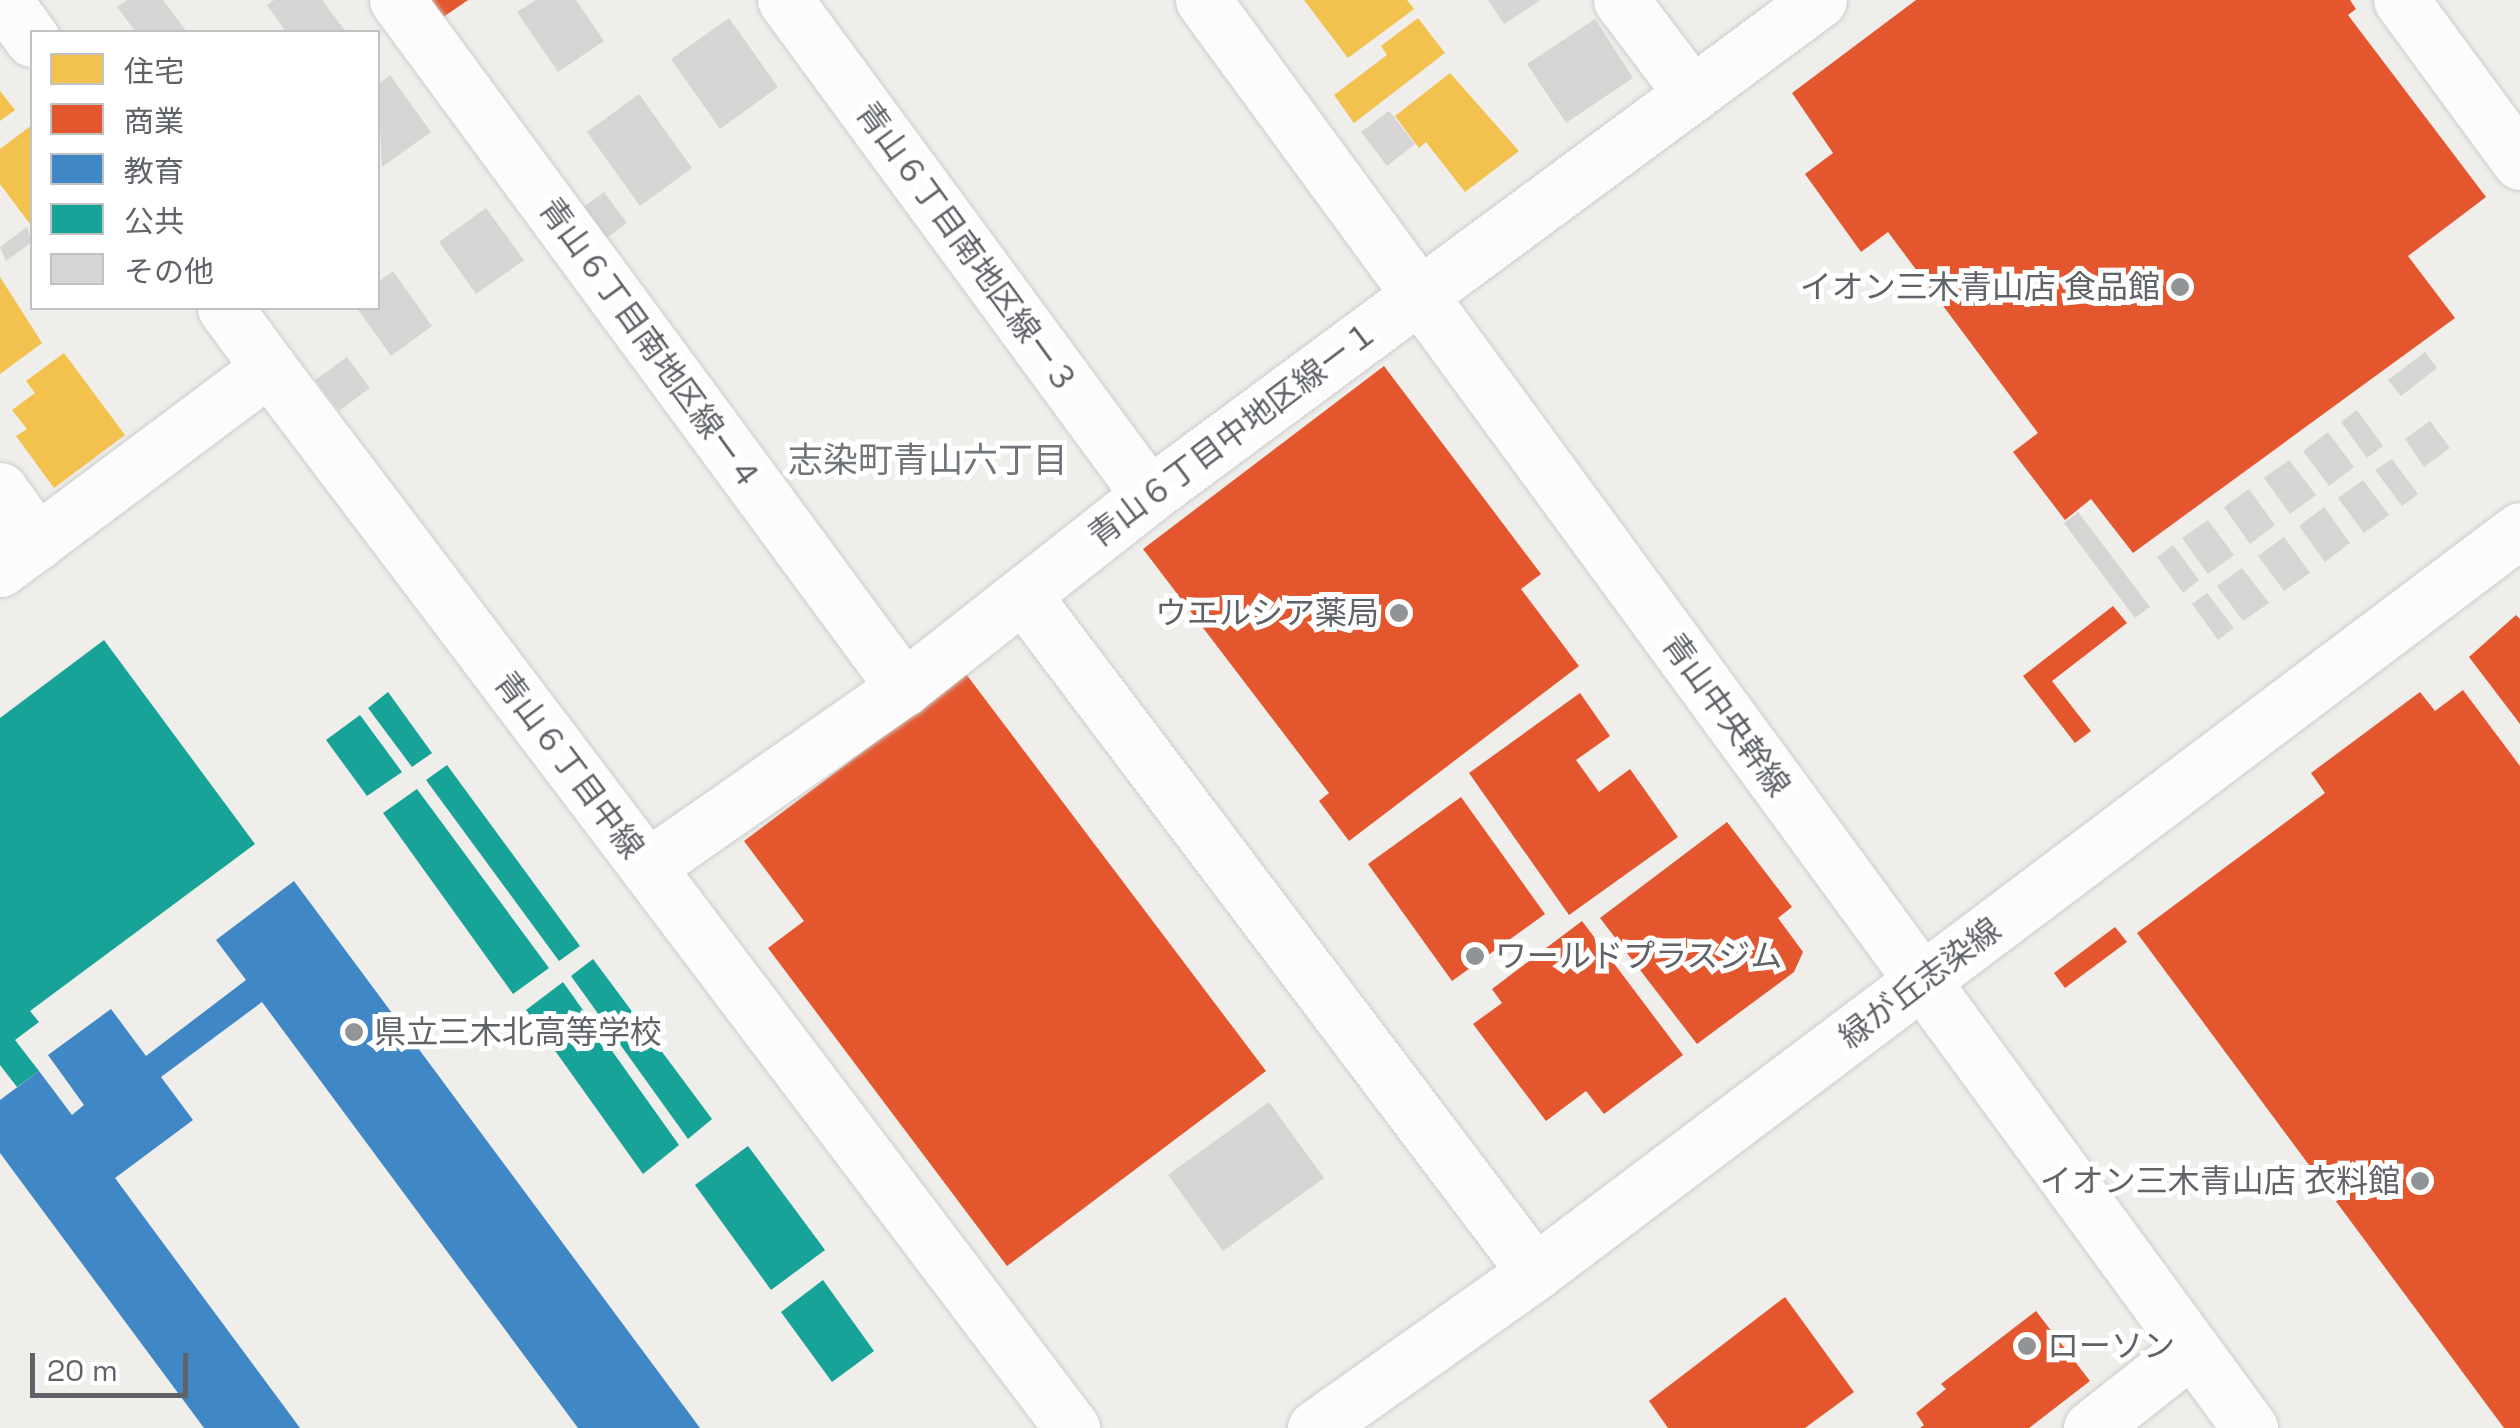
<!DOCTYPE html>
<meta charset="utf-8">
<style>
body{margin:0}
#map{position:relative;width:2520px;height:1428px;overflow:hidden;background:#efeeea;font-family:"Space Grotesk","Noto Sans JP",sans-serif}
div>[style]{position:absolute}
[style*='--x']{left:calc(var(--x)*1px);top:calc(var(--y)*1px);width:calc(var(--w)*1px);rotate:calc(var(--a)*1deg)}
.homes>*{inset:0;background:#f2c14e}
.shops>*{inset:0;background:#e4572e}
.schools>*{inset:0;background:#3f88c5}
.public>*{inset:0;background:#17a398}
.building>*{inset:0;background:#d6d5d3}
.roads{filter:drop-shadow(0 0 2px #cbcccc) drop-shadow(0 0 2px #cbcccc)}
.minor>*{height:55px;margin:-27.5px;padding:0 27.5px;transform-origin:27.5px;border-radius:27.5px;background:#fdfcfc}
.tertiary>*{height:55px;margin:-27.5px;padding:0 27.5px;transform-origin:27.5px;border-radius:27.5px;background:#fdfcfc}
.dots>*{width:28px;height:28px;translate:-50% -50%;box-sizing:border-box;border:5px solid #fff;border-radius:50%}
span{translate:-50% -50%;white-space:nowrap;text-align:center;line-height:1.15;-webkit-text-stroke:10px #fff;paint-order:stroke}
.street-label{font-size:32px;color:#5f6368}
.poi-label{font-size:32px;color:#5f6368}
.right{translate:-100% -50%;text-align:right}
.left{translate:0 -50%;text-align:left}
.neighbourhood-label{font-size:35px;color:#70757a}
.legend{position:absolute;left:30px;top:30px;width:350px;height:280px;box-sizing:border-box;background:#fff;border:2px solid #bfc1c3;margin:0;padding:12px 18px;list-style:none;font-size:30px;color:#5f6368}
.legend li{display:flex;align-items:center;gap:20px;height:50px}
.legend b{width:50px;border:2px solid #bfc1c3}
.scale{position:absolute;left:30px;top:1353px;width:158px;height:45px;box-sizing:border-box;border:5px solid #5f6368;border-top:0;padding-left:12px;font-size:30px;line-height:35px;white-space:nowrap;color:#5f6368;-webkit-text-stroke:8px #fff;paint-order:stroke}
</style>
<div id="map">
<div class="homes">
<i style="clip-path:polygon(1304px 0,1407px 0,1414px 9px,1348px 58px)"></i>
<i style="clip-path:polygon(1418px 18px,1445px 53px,1354px 123px,1334px 95px,1387px 55px,1381px 46px)"></i>
<i style="clip-path:polygon(1450px 73px,1519px 151px,1465px 192px,1426px 142px,1419px 148px,1395px 116px)"></i>
<i style="clip-path:polygon(0 91px,15px 110px,0 121px)"></i>
<i style="clip-path:polygon(32px 125px,32px 222px,30px 224px,0 184px,0 149px)"></i>
<i style="clip-path:polygon(0 277px,42px 343px,0 374px)"></i>
<i style="clip-path:polygon(64px 353px,125px 435px,54px 488px,16px 436px,27px 429px,12px 410px,35px 393px,26px 381px)"></i>
</div>
<div class="shops">
<i style="clip-path:polygon(421px 0,468px 0,436px 22px)"></i>
<i style="clip-path:polygon(1916px 0,2350px 0,2356px 9px,2348px 15px,2486px 197px,2408px 256px,2455px 318px,2133px 553px,2091px 499px,2065px 520px,2013px 452px,2038px 433px,1888px 232px,1861px 252px,1805px 174px,1833px 153px,1792px 93px)"></i>
<i style="clip-path:polygon(1384px 366px,1541px 574px,1521px 589px,1579px 666px,1349px 841px,1319px 801px,1329px 793px,1143px 549px)"></i>
<i style="clip-path:polygon(2113px 606px,2127px 623px,2052px 681px,2091px 731px,2075px 743px,2023px 676px)"></i>
<i style="clip-path:polygon(2516px 615px,2520px 619px,2520px 724px,2469px 657px)"></i>
<i style="clip-path:polygon(966px 674px,1266px 1071px,1007px 1266px,768px 948px,804px 921px,744px 841px)"></i>
<i style="clip-path:polygon(2463px 690px,2520px 766px,2520px 1428px,2504px 1428px,2137px 933px,2325px 793px,2311px 773px,2420px 692px,2435px 711px)"></i>
<i style="clip-path:polygon(1580px 693px,1610px 736px,1576px 760px,1599px 792px,1630px 769px,1678px 837px,1569px 915px,1469px 773px)"></i>
<i style="clip-path:polygon(1461px 797px,1545px 914px,1452px 981px,1368px 864px)"></i>
<i style="clip-path:polygon(1727px 822px,1792px 907px,1778px 918px,1803px 952px,1794px 972px,1697px 1044px,1600px 918px)"></i>
<i style="clip-path:polygon(1582px 921px,1683px 1055px,1604px 1114px,1586px 1091px,1546px 1121px,1473px 1024px,1502px 1003px,1492px 989px)"></i>
<i style="clip-path:polygon(2115px 927px,2127px 942px,2065px 988px,2054px 973px)"></i>
<i style="clip-path:polygon(1785px 1297px,1854px 1392px,1805px 1428px,1668px 1428px,1649px 1401px)"></i>
<i style="clip-path:polygon(2036px 1311px,2090px 1381px,2029px 1428px,1920px 1428px,1924px 1425px,1916px 1413px,1946px 1389px,1941px 1384px)"></i>
</div>
<div class="schools">
<i style="clip-path:polygon(294px 881px,700px 1428px,578px 1428px,262px 1002px,161px 1077px,193px 1120px,115px 1178px,300px 1428px,204px 1428px,0 1153px,0 1100px,39px 1071px,72px 1115px,84px 1105px,48px 1055px,111px 1009px,146px 1056px,246px 980px,216px 940px)"></i>
</div>
<div class="public">
<i style="clip-path:polygon(104px 640px,255px 844px,30px 1011px,39px 1022px,15px 1040px,39px 1071px,17px 1087px,0 1065px,0 718px)"></i>
<i style="clip-path:polygon(388px 692px,432px 753px,412px 767px,368px 708px)"></i>
<i style="clip-path:polygon(360px 715px,402px 772px,367px 796px,326px 740px)"></i>
<i style="clip-path:polygon(447px 765px,580px 946px,559px 961px,426px 780px)"></i>
<i style="clip-path:polygon(417px 789px,549px 968px,513px 994px,383px 813px)"></i>
<i style="clip-path:polygon(593px 959px,712px 1119px,688px 1139px,571px 976px)"></i>
<i style="clip-path:polygon(563px 982px,679px 1145px,643px 1174px,526px 1010px)"></i>
<i style="clip-path:polygon(748px 1146px,825px 1250px,771px 1290px,695px 1185px)"></i>
<i style="clip-path:polygon(823px 1280px,874px 1351px,832px 1382px,781px 1312px)"></i>
</div>
<div class="building">
<i style="clip-path:polygon(127px 0,163px 0,187px 32px,136px 32px,117px 7px)"></i>
<i style="clip-path:polygon(274px 0,322px 0,346px 32px,286px 32px,267px 5px)"></i>
<i style="clip-path:polygon(536px 0,576px 0,604px 41px,558px 72px,517px 12px)"></i>
<i style="clip-path:polygon(1488px 0,1541px 0,1504px 24px)"></i>
<i style="clip-path:polygon(729px 18px,778px 87px,720px 129px,671px 59px)"></i>
<i style="clip-path:polygon(1595px 19px,1633px 78px,1566px 123px,1527px 64px)"></i>
<i style="clip-path:polygon(390px 75px,431px 132px,382px 167px,378px 85px)"></i>
<i style="clip-path:polygon(639px 94px,692px 168px,640px 206px,587px 132px)"></i>
<i style="clip-path:polygon(1389px 111px,1415px 144px,1387px 166px,1361px 132px)"></i>
<i style="clip-path:polygon(604px 192px,627px 223px,597px 245px,574px 214px)"></i>
<i style="clip-path:polygon(486px 208px,524px 260px,476px 294px,439px 242px)"></i>
<i style="clip-path:polygon(27px 227px,32px 242px,6px 261px,0 247px)"></i>
<i style="clip-path:polygon(393px 271px,432px 326px,391px 356px,357px 308px,378px 308px,378px 282px)"></i>
<i style="clip-path:polygon(2425px 352px,2437px 368px,2401px 396px,2388px 380px)"></i>
<i style="clip-path:polygon(347px 357px,370px 388px,339px 411px,315px 380px)"></i>
<i style="clip-path:polygon(2357px 410px,2383px 446px,2367px 458px,2341px 422px)"></i>
<i style="clip-path:polygon(2430px 421px,2450px 448px,2424px 467px,2405px 439px)"></i>
<i style="clip-path:polygon(2328px 432px,2354px 467px,2329px 486px,2303px 451px)"></i>
<i style="clip-path:polygon(2392px 459px,2418px 494px,2402px 506px,2375px 470px)"></i>
<i style="clip-path:polygon(2289px 460px,2316px 495px,2290px 514px,2264px 478px)"></i>
<i style="clip-path:polygon(2363px 480px,2389px 515px,2364px 533px,2338px 498px)"></i>
<i style="clip-path:polygon(2249px 489px,2275px 525px,2250px 544px,2224px 507px)"></i>
<i style="clip-path:polygon(2324px 507px,2350px 543px,2325px 562px,2299px 526px)"></i>
<i style="clip-path:polygon(2078px 512px,2150px 607px,2135px 618px,2064px 523px)"></i>
<i style="clip-path:polygon(2208px 520px,2234px 555px,2208px 574px,2182px 538px)"></i>
<i style="clip-path:polygon(2284px 537px,2310px 573px,2284px 591px,2258px 556px)"></i>
<i style="clip-path:polygon(2173px 545px,2199px 580px,2183px 593px,2157px 557px)"></i>
<i style="clip-path:polygon(2242px 568px,2269px 603px,2243px 621px,2217px 586px)"></i>
<i style="clip-path:polygon(2207px 593px,2234px 628px,2218px 640px,2192px 604px)"></i>
<i style="clip-path:polygon(1269px 1102px,1324px 1178px,1223px 1251px,1168px 1175px)"></i>
</div>
<div class="roads">
<div class="minor">
<i style="--x:4;--y:0;--w:48;--a:54.3"></i>
<i style="--x:397;--y:0;--w:855;--a:53.61"></i>
<i style="--x:785;--y:0;--w:614;--a:53.67"></i>
<i style="--x:1621;--y:0;--w:118;--a:52.9"></i>
<i style="--x:2401;--y:0;--w:201;--a:53.7"></i>
<i style="--x:225;--y:308;--w:74;--a:53.7"></i>
<i style="--x:0;--y:490;--w:64;--a:54.6"></i>
<i style="--x:0;--y:569;--w:336;--a:-36.8"></i>
<i style="--x:269;--y:368;--w:1330;--a:52.85"></i>
<i style="--x:1023;--y:595;--w:849;--a:52.9"></i>
<i style="--x:647;--y:867;--w:313;--a:-34.9"></i>
<i style="--x:904;--y:688;--w:312;--a:-38.2"></i>
<i style="--x:1149;--y:495;--w:833;--a:-36.46"></i>
<i style="--x:2091;--y:1428;--w:127;--a:-38.3"></i>
</div>
<div class="tertiary">
<i style="--x:1203;--y:0;--w:1771;--a:53.75"></i>
<i style="--x:1315;--y:1428;--w:270;--a:-35.3"></i>
<i style="--x:1535;--y:1272;--w:1233;--a:-36.99"></i>
</div>
</div>
<div class="dots">
<i style="left:2180px;top:287px;background:#919496"></i>
<i style="left:1399px;top:613px;background:#919496"></i>
<i style="left:1475px;top:956px;background:#919496"></i>
<i style="left:354px;top:1032px;background:#919496"></i>
<i style="left:2420px;top:1181px;background:#919496"></i>
<i style="left:2027px;top:1346px;background:#919496"></i>
</div>
<div class="street-label">
<span style="left:967px;top:248px;rotate:54deg">青山６丁目南地区線ー３</span>
<span style="left:650px;top:344px;rotate:54deg">青山６丁目南地区線ー４</span>
<span style="left:1233px;top:434px;rotate:-37deg">青山６丁目中地区線ー１</span>
<span style="left:1726px;top:715px;rotate:54deg">青山中央幹線</span>
<span style="left:569px;top:765px;rotate:53deg">青山６丁目中線</span>
<span style="left:1920px;top:983px;rotate:-37deg">緑が丘志染線</span>
</div>
<div class="poi-label">
<span class="right" style="left:2160px;top:287px">イオン三木青山店 食品館</span>
<span class="right" style="left:1379px;top:613px">ウエルシア薬局</span>
<span class="left" style="left:1495px;top:956px">ワールドプラスジム</span>
<span class="left" style="left:374px;top:1032px">県立三木北高等学校</span>
<span class="right" style="left:2400px;top:1181px">イオン三木青山店 衣料館</span>
<span class="left" style="left:2047px;top:1346px">ローソン</span>
</div>
<div class="neighbourhood-label">
<span style="left:928px;top:460px">志染町青山六丁目</span>
</div>
<ul class="legend">
<li><b style="height:28px;background:#f2c14e"></b>住宅</li>
<li><b style="height:28px;background:#e4572e"></b>商業</li>
<li><b style="height:28px;background:#3f88c5"></b>教育</li>
<li><b style="height:28px;background:#17a398"></b>公共</li>
<li><b style="height:28px;background:#d6d5d3"></b>その他</li>
</ul>
<div class="scale">20 m</div>
</div>
